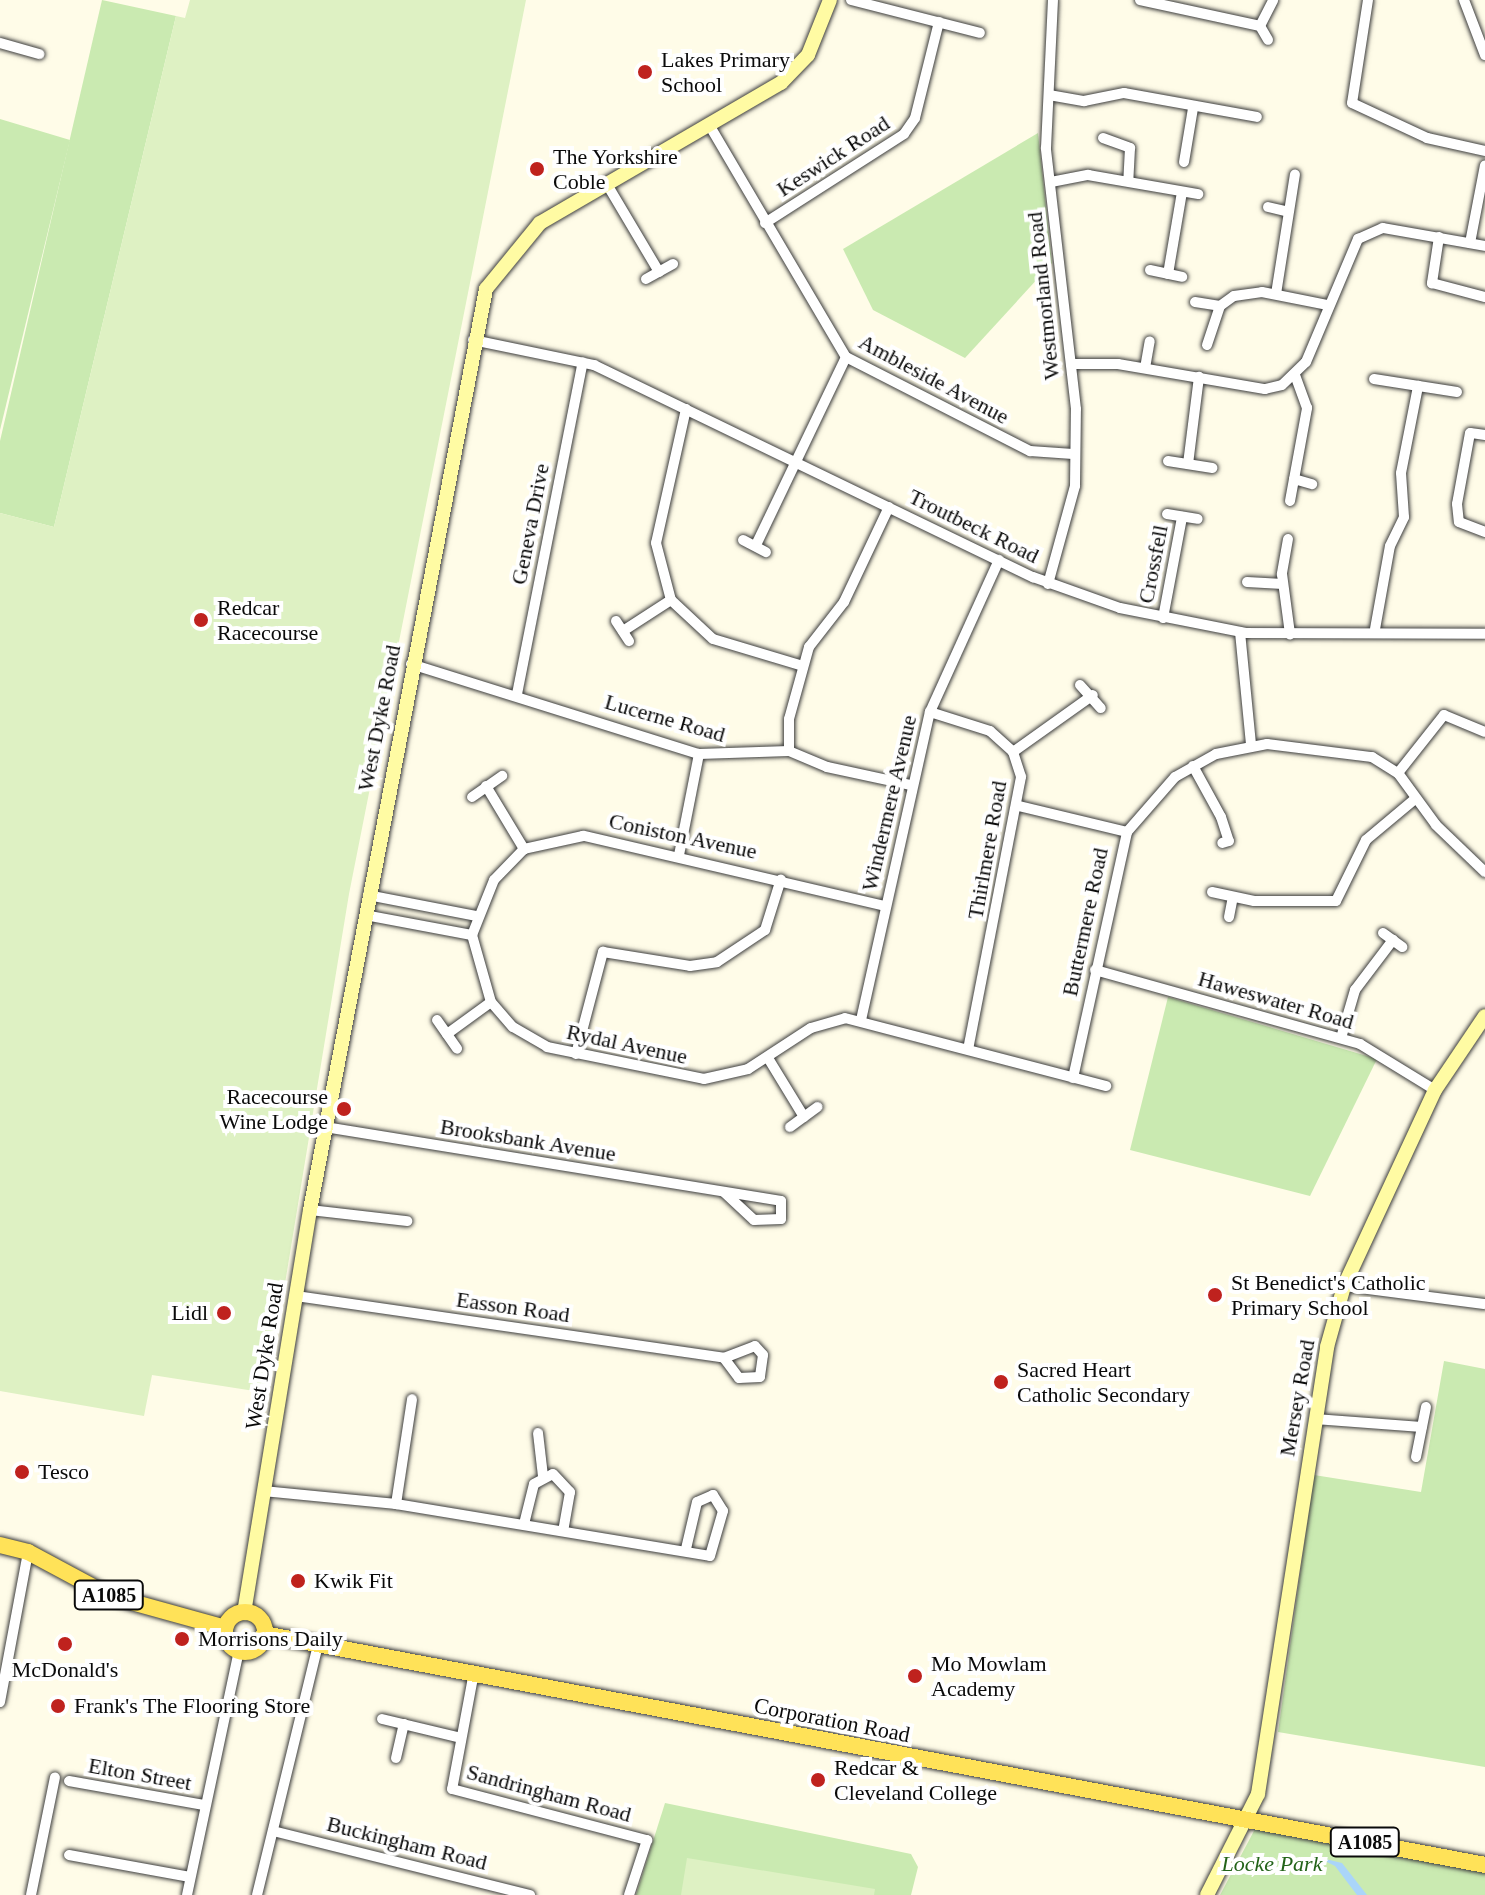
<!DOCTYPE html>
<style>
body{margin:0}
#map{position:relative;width:1485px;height:1895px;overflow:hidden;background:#fffce8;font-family:"Times New Roman",serif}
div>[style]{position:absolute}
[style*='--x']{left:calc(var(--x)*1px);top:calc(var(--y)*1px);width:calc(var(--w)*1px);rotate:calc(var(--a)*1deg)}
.green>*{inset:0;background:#caeab1}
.pitch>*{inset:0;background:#def1c3}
.water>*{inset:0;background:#aad5f9}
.roads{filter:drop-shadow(0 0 2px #3d3d3d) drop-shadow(0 0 2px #3d3d3d)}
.street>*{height:10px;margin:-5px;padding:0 5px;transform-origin:5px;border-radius:5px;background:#fff}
.secondary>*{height:14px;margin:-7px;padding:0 7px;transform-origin:7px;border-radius:7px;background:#fffba3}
.primary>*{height:16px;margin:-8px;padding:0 8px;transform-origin:8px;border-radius:8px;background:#ffe258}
.primary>.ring{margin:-8px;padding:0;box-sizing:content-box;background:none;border:16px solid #ffe258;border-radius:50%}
.dots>*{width:22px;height:22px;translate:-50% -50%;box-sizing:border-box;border:4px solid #fff;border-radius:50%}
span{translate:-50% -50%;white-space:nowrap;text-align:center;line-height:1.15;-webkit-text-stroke:8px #fff;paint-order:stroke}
.shield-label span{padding:2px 6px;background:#fff;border:2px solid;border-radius:6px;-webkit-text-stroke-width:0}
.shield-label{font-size:20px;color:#0a0a0a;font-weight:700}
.poi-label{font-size:22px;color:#0a0a0a}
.left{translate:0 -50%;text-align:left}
.right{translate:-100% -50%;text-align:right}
.street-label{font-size:22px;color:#0a0a0a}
.park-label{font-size:22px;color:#236319;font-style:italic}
</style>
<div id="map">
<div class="green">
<i style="clip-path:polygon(102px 0,176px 16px,54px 527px,0 513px,0 441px)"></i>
<i style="clip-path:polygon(0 119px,70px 140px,0 430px)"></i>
<i style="clip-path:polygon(1038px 133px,1052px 263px,965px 358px,873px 310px,843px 249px)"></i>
<i style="clip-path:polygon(1168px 997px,1377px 1059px,1310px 1196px,1130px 1150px)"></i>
<i style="clip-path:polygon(1444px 1361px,1485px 1369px,1485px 1767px,1278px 1732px,1314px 1475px,1421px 1492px)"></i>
<i style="clip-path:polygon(665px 1803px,911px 1854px,918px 1867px,911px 1895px,636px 1895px)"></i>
<i style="clip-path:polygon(1255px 1829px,1485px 1872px,1485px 1895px,1220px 1895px)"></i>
</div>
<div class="pitch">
<i style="clip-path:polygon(190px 0,526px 0,349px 894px,267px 1393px,152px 1375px,144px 1416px,0 1391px,0 513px,54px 527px,176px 16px,185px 18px)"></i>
<i style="clip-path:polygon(687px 1858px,875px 1889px,874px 1895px,681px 1895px)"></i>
</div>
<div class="water">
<i style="clip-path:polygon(1317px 1857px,1342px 1863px,1367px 1895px,1357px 1895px,1335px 1866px)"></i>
</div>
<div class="roads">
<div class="street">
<i style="--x:851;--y:0;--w:133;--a:14.3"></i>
<i style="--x:1140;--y:0;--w:123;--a:12.2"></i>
<i style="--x:1260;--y:26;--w:29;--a:-63"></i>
<i style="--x:1368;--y:0;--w:104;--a:98.8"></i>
<i style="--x:1352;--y:103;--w:83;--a:25"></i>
<i style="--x:1427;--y:138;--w:59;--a:12.6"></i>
<i style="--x:1464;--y:0;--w:59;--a:69.1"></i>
<i style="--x:1260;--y:26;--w:16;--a:60"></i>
<i style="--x:0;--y:43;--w:41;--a:15.8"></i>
<i style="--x:1049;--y:95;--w:36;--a:10"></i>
<i style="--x:1084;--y:101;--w:41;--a:-11.3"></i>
<i style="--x:1124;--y:93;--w:135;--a:10.2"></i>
<i style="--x:711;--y:128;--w:266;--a:59.5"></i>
<i style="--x:846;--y:357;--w:207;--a:27.1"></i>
<i style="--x:1030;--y:451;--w:43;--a:4"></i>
<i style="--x:1103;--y:138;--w:29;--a:20"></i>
<i style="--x:1130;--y:148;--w:33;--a:93"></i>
<i style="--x:1184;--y:162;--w:55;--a:-80.5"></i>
<i style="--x:1051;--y:182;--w:38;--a:-11"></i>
<i style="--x:1088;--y:175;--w:112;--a:9.8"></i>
<i style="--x:608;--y:186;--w:100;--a:59.3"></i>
<i style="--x:1268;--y:207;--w:18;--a:13"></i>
<i style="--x:765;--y:223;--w:165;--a:-32.6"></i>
<i style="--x:904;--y:134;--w:19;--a:-55"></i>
<i style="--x:915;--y:118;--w:99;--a:-76"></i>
<i style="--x:1439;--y:237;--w:47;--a:98.7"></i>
<i style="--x:1432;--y:283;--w:55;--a:14.8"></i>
<i style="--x:1470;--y:243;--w:79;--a:-79.1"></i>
<i style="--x:1150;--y:270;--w:33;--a:12"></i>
<i style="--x:1168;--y:274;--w:83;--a:-80.3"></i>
<i style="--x:646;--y:279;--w:31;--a:-29"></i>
<i style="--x:1276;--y:294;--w:121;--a:-81"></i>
<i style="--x:1195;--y:302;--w:25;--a:9"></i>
<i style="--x:473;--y:340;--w:124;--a:11.7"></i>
<i style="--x:594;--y:365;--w:488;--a:25.8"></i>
<i style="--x:1033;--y:577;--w:92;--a:19.6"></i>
<i style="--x:1120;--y:608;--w:128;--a:11.2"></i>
<i style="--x:1246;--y:633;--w:239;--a:0.2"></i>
<i style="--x:1207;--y:345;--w:41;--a:-71.6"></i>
<i style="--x:1220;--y:306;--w:17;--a:-36"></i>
<i style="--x:1234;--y:296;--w:28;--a:-8"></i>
<i style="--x:1262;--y:292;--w:66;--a:11.3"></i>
<i style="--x:1071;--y:364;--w:47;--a:0"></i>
<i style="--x:1118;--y:364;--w:149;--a:9.7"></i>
<i style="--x:1265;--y:389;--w:17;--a:-13"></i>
<i style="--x:1282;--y:385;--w:33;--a:-44"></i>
<i style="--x:1306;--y:362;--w:134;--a:-67.1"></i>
<i style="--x:1358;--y:239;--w:27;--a:-24"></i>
<i style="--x:1383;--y:228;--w:104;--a:10"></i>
<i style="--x:1145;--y:368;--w:27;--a:-80"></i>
<i style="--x:1374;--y:379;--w:84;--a:8.9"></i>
<i style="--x:686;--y:409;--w:137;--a:102.6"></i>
<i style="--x:656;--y:543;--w:59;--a:75.3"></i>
<i style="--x:671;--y:600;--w:57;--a:42.9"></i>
<i style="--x:713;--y:639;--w:94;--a:16.7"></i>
<i style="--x:1485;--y:435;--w:15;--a:-172"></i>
<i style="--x:1470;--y:433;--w:72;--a:100.4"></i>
<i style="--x:1457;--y:504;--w:18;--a:84"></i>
<i style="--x:1459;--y:522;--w:28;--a:21"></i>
<i style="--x:1168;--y:461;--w:45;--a:9"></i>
<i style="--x:1188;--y:464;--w:88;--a:-82.8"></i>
<i style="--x:1294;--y:479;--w:19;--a:16"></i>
<i style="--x:1290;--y:501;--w:95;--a:-79.6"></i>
<i style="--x:1307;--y:408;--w:35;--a:-110"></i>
<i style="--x:1167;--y:514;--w:31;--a:9"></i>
<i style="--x:1288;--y:539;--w:36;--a:100"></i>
<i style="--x:1282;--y:574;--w:61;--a:82.4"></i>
<i style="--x:743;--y:540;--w:26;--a:28"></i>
<i style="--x:756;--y:545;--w:208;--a:-64.4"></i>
<i style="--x:1247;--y:582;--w:36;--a:3"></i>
<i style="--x:1048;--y:584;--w:102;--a:-74.6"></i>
<i style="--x:1075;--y:486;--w:77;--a:-89.3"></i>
<i style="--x:1076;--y:409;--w:263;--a:-96.6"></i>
<i style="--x:1046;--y:148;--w:148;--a:-87.3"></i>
<i style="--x:1163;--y:618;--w:103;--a:-79.3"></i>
<i style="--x:616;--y:621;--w:24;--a:57"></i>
<i style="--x:1375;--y:629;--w:84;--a:-79.8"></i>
<i style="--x:1390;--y:546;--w:32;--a:-64"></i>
<i style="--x:1404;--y:517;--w:44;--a:-93.9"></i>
<i style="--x:1401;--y:473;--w:89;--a:-78.9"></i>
<i style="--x:623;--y:631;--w:57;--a:-32.9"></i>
<i style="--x:1240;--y:632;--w:113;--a:84.4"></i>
<i style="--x:411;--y:664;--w:302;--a:17.4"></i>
<i style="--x:699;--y:754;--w:90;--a:-1.9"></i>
<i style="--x:789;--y:751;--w:41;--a:22.8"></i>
<i style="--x:827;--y:767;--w:86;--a:12.1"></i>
<i style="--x:1080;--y:685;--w:31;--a:48"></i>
<i style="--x:517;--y:694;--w:338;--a:-78.8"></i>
<i style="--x:930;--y:712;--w:63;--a:17.6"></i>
<i style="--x:990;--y:731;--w:31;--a:42"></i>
<i style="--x:1013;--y:752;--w:26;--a:72"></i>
<i style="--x:1021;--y:777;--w:277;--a:101"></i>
<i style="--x:789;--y:751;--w:32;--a:-90"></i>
<i style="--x:789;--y:719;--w:75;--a:-74.5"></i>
<i style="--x:809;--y:647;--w:57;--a:-52.1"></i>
<i style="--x:844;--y:602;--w:105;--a:-64.7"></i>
<i style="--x:1013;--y:752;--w:98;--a:-35.5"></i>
<i style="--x:1193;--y:766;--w:58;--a:61.2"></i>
<i style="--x:1221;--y:817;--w:25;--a:72"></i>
<i style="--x:1229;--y:841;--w:7;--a:164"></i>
<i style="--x:1398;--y:773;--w:74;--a:-51.6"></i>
<i style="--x:1444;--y:715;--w:44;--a:22.5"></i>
<i style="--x:486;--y:786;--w:74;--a:58.9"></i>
<i style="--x:472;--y:797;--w:37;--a:-35"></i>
<i style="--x:1019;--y:806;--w:111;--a:13.5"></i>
<i style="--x:679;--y:855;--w:103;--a:-78.8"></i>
<i style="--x:1212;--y:892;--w:43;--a:12.1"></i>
<i style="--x:1254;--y:901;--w:82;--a:0"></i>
<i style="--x:1336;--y:901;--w:68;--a:-63.8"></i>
<i style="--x:1366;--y:840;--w:64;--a:-39.9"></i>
<i style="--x:368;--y:895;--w:110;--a:11"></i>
<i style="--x:885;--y:906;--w:310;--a:-166.9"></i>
<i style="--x:583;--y:836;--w:60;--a:167.6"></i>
<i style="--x:524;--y:849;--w:43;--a:134.1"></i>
<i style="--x:494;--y:880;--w:59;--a:111.8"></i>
<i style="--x:472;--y:935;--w:70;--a:74.2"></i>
<i style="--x:491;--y:1002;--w:33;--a:49"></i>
<i style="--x:513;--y:1027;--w:39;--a:30"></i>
<i style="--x:547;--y:1047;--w:160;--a:11.5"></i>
<i style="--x:704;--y:1079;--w:45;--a:-12.8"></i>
<i style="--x:748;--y:1069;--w:75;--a:-33.1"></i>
<i style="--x:811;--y:1028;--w:35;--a:-16"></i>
<i style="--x:845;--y:1018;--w:270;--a:14.6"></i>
<i style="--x:365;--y:915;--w:109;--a:10.6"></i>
<i style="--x:1229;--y:917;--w:20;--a:-79"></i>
<i style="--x:1383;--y:933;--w:24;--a:36"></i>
<i style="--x:1095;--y:970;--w:275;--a:15.6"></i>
<i style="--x:1360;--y:1044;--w:88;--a:31.5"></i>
<i style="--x:437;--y:1020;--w:35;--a:55"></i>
<i style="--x:861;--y:1020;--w:316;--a:-77.4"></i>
<i style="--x:930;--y:712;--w:167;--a:-65.6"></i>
<i style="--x:447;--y:1034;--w:54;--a:-36"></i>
<i style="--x:1341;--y:1038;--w:50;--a:-73.7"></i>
<i style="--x:1355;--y:990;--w:63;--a:-52.8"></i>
<i style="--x:576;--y:1054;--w:106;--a:-75.2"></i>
<i style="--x:603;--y:952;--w:88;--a:9.1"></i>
<i style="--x:690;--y:966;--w:27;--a:-8"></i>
<i style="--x:717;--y:962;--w:58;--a:-33.7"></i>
<i style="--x:765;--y:930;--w:53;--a:-72.6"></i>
<i style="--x:768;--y:1058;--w:69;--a:58.6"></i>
<i style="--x:1073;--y:1078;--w:252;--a:-77.6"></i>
<i style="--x:1127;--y:832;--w:73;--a:-48.9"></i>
<i style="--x:1175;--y:777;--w:47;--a:-29.3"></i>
<i style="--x:1216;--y:754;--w:52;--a:-11.1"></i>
<i style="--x:1267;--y:744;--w:106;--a:7.1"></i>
<i style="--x:1372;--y:757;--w:31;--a:32"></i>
<i style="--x:1398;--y:773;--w:64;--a:53.8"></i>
<i style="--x:1436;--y:825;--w:68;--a:43.8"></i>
<i style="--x:325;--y:1127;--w:462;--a:9.2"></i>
<i style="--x:781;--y:1201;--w:18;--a:90"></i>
<i style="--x:781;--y:1219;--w:27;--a:178"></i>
<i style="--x:754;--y:1220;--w:41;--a:-137"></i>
<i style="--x:790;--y:1127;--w:34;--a:-36"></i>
<i style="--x:310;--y:1210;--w:98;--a:6.5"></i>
<i style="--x:1344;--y:1286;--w:142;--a:7.3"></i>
<i style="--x:296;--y:1296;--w:432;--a:8.2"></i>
<i style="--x:724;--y:1358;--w:33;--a:-21"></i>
<i style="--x:755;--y:1346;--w:12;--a:48"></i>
<i style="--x:763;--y:1355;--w:22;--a:98"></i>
<i style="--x:760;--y:1377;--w:21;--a:177"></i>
<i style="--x:739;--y:1378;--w:25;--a:-127"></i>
<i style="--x:1315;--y:1419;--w:107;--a:4.3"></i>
<i style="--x:538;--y:1433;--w:43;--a:83.4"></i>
<i style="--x:1416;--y:1457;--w:51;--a:-78.7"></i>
<i style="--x:263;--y:1491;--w:134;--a:5.6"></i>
<i style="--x:396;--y:1504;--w:318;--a:9.4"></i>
<i style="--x:710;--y:1556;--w:47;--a:-73.9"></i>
<i style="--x:723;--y:1511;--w:19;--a:-122"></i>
<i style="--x:713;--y:1495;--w:17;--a:156"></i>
<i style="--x:697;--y:1502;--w:48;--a:103.2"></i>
<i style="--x:396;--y:1504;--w:106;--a:-81.3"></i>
<i style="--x:524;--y:1524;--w:41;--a:-76"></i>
<i style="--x:534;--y:1484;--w:21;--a:-28"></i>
<i style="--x:553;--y:1474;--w:25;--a:47"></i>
<i style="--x:570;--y:1492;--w:39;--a:100"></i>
<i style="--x:474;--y:1672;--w:119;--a:100.6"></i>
<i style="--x:452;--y:1789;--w:202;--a:14.7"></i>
<i style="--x:647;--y:1840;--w:58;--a:108.1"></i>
<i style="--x:0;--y:1702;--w:153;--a:-79.4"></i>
<i style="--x:382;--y:1719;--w:81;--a:13.5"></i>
<i style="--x:396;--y:1758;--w:35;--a:-77"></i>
<i style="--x:69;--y:1781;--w:137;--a:10.1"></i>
<i style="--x:273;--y:1831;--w:265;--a:14"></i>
<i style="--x:69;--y:1855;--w:123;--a:10.3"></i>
<i style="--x:31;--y:1895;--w:120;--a:-78.5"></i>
<i style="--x:187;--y:1895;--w:249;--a:-78"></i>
<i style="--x:257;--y:1895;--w:258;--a:-76.3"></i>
</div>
<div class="secondary">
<i style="--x:244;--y:1613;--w:408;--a:-80.7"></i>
<i style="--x:310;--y:1210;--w:938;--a:-79.18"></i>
<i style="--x:486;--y:289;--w:85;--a:-50.7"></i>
<i style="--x:540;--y:223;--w:279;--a:-30.2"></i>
<i style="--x:781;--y:83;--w:39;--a:-46"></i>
<i style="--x:808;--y:55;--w:59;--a:-68.2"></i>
<i style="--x:1207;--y:1895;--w:113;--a:-63.2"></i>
<i style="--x:1258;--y:1794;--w:452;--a:-81.2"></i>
<i style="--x:1327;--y:1347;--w:63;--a:-74.4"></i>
<i style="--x:1344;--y:1286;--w:216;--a:-65.1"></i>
<i style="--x:1435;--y:1090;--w:89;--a:-56"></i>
</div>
<div class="primary">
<i style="--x:0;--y:1545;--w:29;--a:14"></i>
<i style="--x:28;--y:1552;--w:93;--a:28.2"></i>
<i style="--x:110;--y:1596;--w:119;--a:15.5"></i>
<i class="ring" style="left:225px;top:1612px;width:24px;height:24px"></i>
<i style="--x:264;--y:1634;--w:1243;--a:10.71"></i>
</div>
</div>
<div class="dots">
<i style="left:645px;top:72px;background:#bf221e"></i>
<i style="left:537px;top:169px;background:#bf221e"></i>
<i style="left:201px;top:620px;background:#bf221e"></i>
<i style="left:344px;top:1109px;background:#bf221e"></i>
<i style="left:1215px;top:1295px;background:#bf221e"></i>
<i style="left:224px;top:1313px;background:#bf221e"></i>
<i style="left:1001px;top:1382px;background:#bf221e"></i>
<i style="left:22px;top:1472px;background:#bf221e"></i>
<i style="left:298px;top:1581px;background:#bf221e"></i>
<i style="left:182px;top:1639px;background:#bf221e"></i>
<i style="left:65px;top:1644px;background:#bf221e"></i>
<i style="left:915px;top:1676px;background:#bf221e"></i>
<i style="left:58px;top:1706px;background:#bf221e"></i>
<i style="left:818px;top:1780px;background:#bf221e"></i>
</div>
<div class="shield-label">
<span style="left:109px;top:1595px">A1085</span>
<span style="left:1365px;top:1842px">A1085</span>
</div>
<div class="poi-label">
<span class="left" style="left:661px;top:72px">Lakes Primary<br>School</span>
<span class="left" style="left:553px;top:169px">The Yorkshire<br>Coble</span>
<span class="left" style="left:217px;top:620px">Redcar<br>Racecourse</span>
<span class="right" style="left:328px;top:1109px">Racecourse<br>Wine Lodge</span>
<span class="left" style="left:1231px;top:1295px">St Benedict's Catholic<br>Primary School</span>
<span class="right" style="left:208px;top:1313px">Lidl</span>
<span class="left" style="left:1017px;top:1382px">Sacred Heart<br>Catholic Secondary</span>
<span class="left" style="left:38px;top:1472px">Tesco</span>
<span class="left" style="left:314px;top:1581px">Kwik Fit</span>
<span class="left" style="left:198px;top:1639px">Morrisons Daily</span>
<span class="left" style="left:931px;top:1676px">Mo Mowlam<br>Academy</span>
<span style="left:65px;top:1670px">McDonald's</span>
<span class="left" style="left:74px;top:1706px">Frank's The Flooring Store</span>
<span class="left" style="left:834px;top:1780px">Redcar &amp;<br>Cleveland College</span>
</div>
<div class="street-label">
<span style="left:833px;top:156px;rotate:-33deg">Keswick Road</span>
<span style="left:1043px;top:296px;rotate:-96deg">Westmorland Road</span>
<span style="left:934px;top:379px;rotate:28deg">Ambleside Avenue</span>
<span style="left:530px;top:524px;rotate:-79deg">Geneva Drive</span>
<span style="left:974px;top:526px;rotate:26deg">Troutbeck Road</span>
<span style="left:1153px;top:564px;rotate:-79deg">Crossfell</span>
<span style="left:379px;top:718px;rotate:-79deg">West Dyke Road</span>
<span style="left:665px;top:718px;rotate:16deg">Lucerne Road</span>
<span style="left:889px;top:803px;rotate:-77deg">Windermere Avenue</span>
<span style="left:683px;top:836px;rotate:12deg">Coniston Avenue</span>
<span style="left:987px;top:850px;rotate:-80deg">Thirlmere Road</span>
<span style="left:1085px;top:922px;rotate:-78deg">Buttermere Road</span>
<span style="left:1276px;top:1000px;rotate:16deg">Haweswater Road</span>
<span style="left:627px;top:1044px;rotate:12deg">Rydal Avenue</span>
<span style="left:528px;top:1140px;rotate:9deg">Brooksbank Avenue</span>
<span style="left:513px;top:1307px;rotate:8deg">Easson Road</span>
<span style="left:264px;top:1356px;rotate:-81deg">West Dyke Road</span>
<span style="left:1297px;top:1398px;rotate:-80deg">Mersey Road</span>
<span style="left:832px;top:1720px;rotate:11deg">Corporation Road</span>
<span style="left:140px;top:1774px;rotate:10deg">Elton Street</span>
<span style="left:549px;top:1793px;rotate:15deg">Sandringham Road</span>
<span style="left:407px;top:1843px;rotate:14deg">Buckingham Road</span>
</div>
<div class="park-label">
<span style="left:1272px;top:1864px">Locke Park</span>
</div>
</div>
